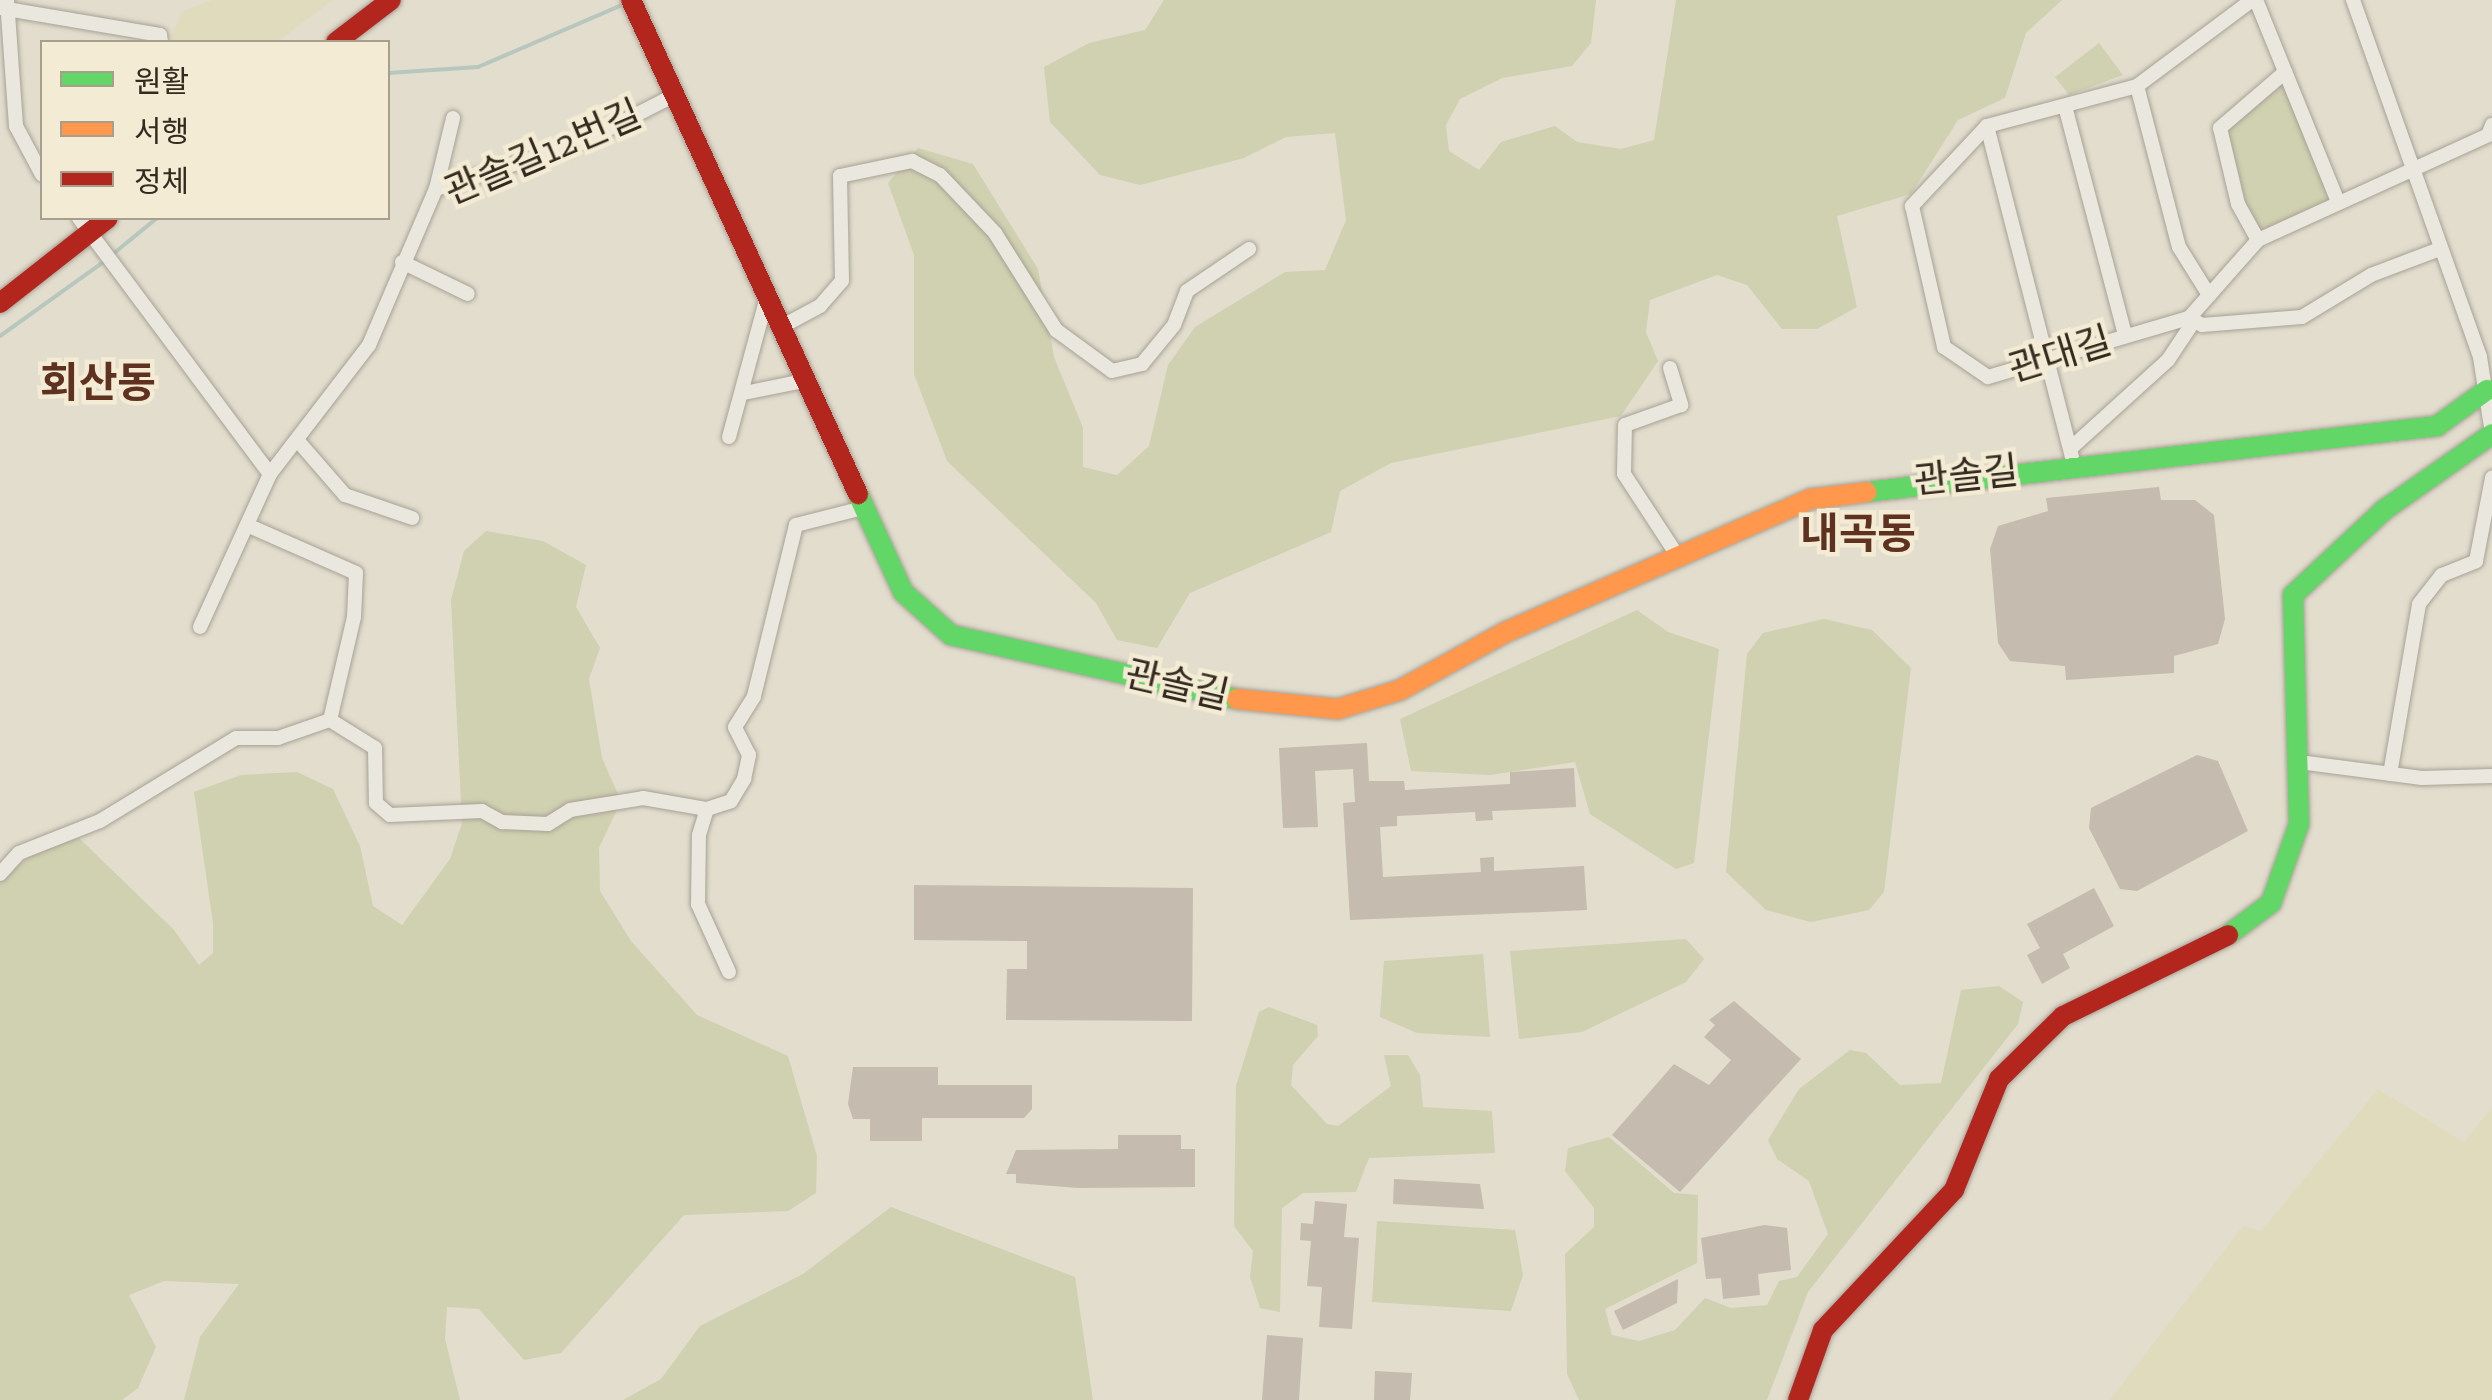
<!DOCTYPE html>
<meta charset="utf-8">
<style>
body{margin:0}
#map{position:relative;width:2492px;height:1400px;overflow:hidden;background:#e2ddcd;font-family:"Zilla Slab","Noto Sans KR",serif}
div>[style]{position:absolute}
[style*='--x']{left:calc(var(--x)*1px);top:calc(var(--y)*1px);width:calc(var(--w)*1px);rotate:calc(var(--a)*1deg)}
.farmland>*{inset:0;background:#e1dbbe}
.green>*{inset:0;background:#cfd1b0}
.stream>*{height:4px;margin:-2px;padding:0 2px;transform-origin:2px;border-radius:2px;background:#b8c7be}
.building>*{inset:0;background:#c5bbae}
.roads{filter:drop-shadow(0 0 2px #a7a296) drop-shadow(0 0 2px #a7a296)}
.street>*{height:14px;margin:-7px;padding:0 7px;transform-origin:7px;border-radius:7px;background:#eae7de}
.fast>*{height:20px;margin:-10px;padding:0 10px;transform-origin:10px;border-radius:10px;background:#63d668}
.slow>*{height:20px;margin:-10px;padding:0 10px;transform-origin:10px;border-radius:10px;background:#ff974d}
.jam>*{height:20px;margin:-10px;padding:0 10px;transform-origin:10px;border-radius:10px;background:#b3261e}
span{translate:-50% -50%;white-space:nowrap;text-align:center;line-height:1.15;-webkit-text-stroke:9px #f3ebd3;paint-order:stroke}
.street-label{font-size:38px;color:#352a1f}
.quarter-label{font-size:42px;color:#5e3121;font-weight:700}
.legend{position:absolute;left:40px;top:40px;width:350px;height:180px;box-sizing:border-box;background:#f3ebd3;border:2px solid #a79e8b;margin:0;padding:12px 18px;list-style:none;font-size:30px;color:#352a1f}
.legend li{display:flex;align-items:center;gap:20px;height:50px}
.legend b{width:50px;border:2px solid #a79e8b}
</style>
<div id="map">
<div class="farmland">
<i style="clip-path:polygon(212px 0,333px 0,277px 42px,170px 42px,181px 12px)"></i>
<i style="clip-path:polygon(2378px 1089px,2464px 1142px,2492px 1107px,2492px 1400px,2110px 1400px,2243px 1226px,2261px 1231px)"></i>
</div>
<div class="green">
<i style="clip-path:polygon(1164px 0,1596px 0,1591px 43px,1572px 66px,1502px 78px,1460px 99px,1446px 125px,1449px 151px,1479px 170px,1501px 142px,1555px 126px,1577px 142px,1621px 149px,1654px 140px,1676px 0,2062px 0,2026px 33px,2005px 98px,1958px 120px,1911px 194px,1837px 216px,1857px 307px,1817px 329px,1782px 329px,1747px 285px,1717px 275px,1650px 300px,1646px 332px,1658px 361px,1621px 416px,1391px 463px,1340px 491px,1331px 532px,1190px 593px,1157px 648px,1117px 640px,1096px 603px,947px 461px,914px 374px,914px 255px,888px 183px,918px 148px,973px 164px,1038px 269px,1054px 357px,1083px 428px,1083px 467px,1117px 475px,1149px 446px,1168px 365px,1195px 327px,1285px 272px,1325px 270px,1346px 220px,1335px 133px,1286px 137px,1244px 158px,1140px 185px,1100px 175px,1050px 122px,1044px 67px,1089px 43px,1145px 30px)"></i>
<i style="clip-path:polygon(2099px 43px,2123px 75px,2069px 95px,2055px 77px)"></i>
<i style="clip-path:polygon(2285px 72px,2338px 202px,2258px 240px,2238px 204px,2220px 128px)"></i>
<i style="clip-path:polygon(486px 531px,543px 541px,586px 565px,576px 607px,600px 648px,589px 679px,602px 758px,621px 801px,599px 848px,600px 891px,631px 941px,697px 1015px,788px 1056px,817px 1156px,816px 1193px,788px 1211px,684px 1215px,561px 1353px,524px 1360px,479px 1309px,447px 1307px,445px 1339px,460px 1400px,184px 1400px,200px 1337px,239px 1284px,164px 1281px,129px 1295px,156px 1347px,138px 1388px,122px 1400px,0 1400px,0 880px,38px 850px,79px 838px,174px 930px,199px 965px,213px 953px,213px 923px,194px 792px,241px 775px,297px 772px,333px 789px,360px 846px,373px 906px,402px 925px,450px 859px,462px 823px,451px 600px,464px 551px)"></i>
<i style="clip-path:polygon(1637px 610px,1668px 632px,1719px 649px,1694px 863px,1676px 869px,1590px 814px,1575px 762px,1490px 775px,1411px 771px,1400px 719px)"></i>
<i style="clip-path:polygon(1824px 619px,1872px 630px,1911px 668px,1884px 892px,1869px 910px,1811px 922px,1766px 910px,1726px 872px,1747px 654px,1763px 633px)"></i>
<i style="clip-path:polygon(1686px 939px,1704px 959px,1686px 982px,1582px 1032px,1519px 1039px,1510px 951px)"></i>
<i style="clip-path:polygon(1483px 954px,1490px 1037px,1417px 1033px,1380px 1017px,1384px 961px)"></i>
<i style="clip-path:polygon(1999px 986px,2023px 1002px,2018px 1024px,1808px 1292px,1767px 1400px,1579px 1400px,1567px 1374px,1565px 1254px,1594px 1227px,1594px 1208px,1565px 1171px,1568px 1148px,1609px 1137px,1674px 1193px,1698px 1195px,1697px 1263px,1605px 1309px,1612px 1335px,1639px 1341px,1675px 1330px,1705px 1298px,1731px 1308px,1767px 1305px,1779px 1281px,1797px 1277px,1828px 1234px,1809px 1181px,1777px 1159px,1768px 1140px,1799px 1089px,1850px 1050px,1866px 1053px,1900px 1085px,1941px 1083px,1961px 990px)"></i>
<i style="clip-path:polygon(1269px 1007px,1317px 1025px,1318px 1036px,1293px 1065px,1291px 1085px,1327px 1124px,1338px 1126px,1391px 1086px,1384px 1055px,1408px 1055px,1420px 1075px,1423px 1107px,1492px 1111px,1495px 1153px,1369px 1158px,1356px 1192px,1303px 1193px,1282px 1208px,1280px 1312px,1260px 1308px,1250px 1277px,1253px 1251px,1234px 1226px,1236px 1086px,1259px 1012px)"></i>
<i style="clip-path:polygon(891px 1207px,1075px 1277px,1093px 1400px,623px 1400px,661px 1379px,700px 1326px,803px 1274px)"></i>
<i style="clip-path:polygon(1377px 1221px,1515px 1230px,1523px 1275px,1511px 1311px,1372px 1302px)"></i>
</div>
<div class="stream">
<i style="--x:388;--y:73;--w:90;--a:-3.8"></i>
<i style="--x:478;--y:67;--w:159;--a:-23.3"></i>
<i style="--x:113;--y:254;--w:57;--a:-39.3"></i>
<i style="--x:0;--y:336;--w:130;--a:-35.6"></i>
</div>
<div class="building">
<i style="clip-path:polygon(2159px 487px,2161px 500px,2195px 500px,2214px 515px,2225px 619px,2218px 644px,2174px 656px,2174px 673px,2066px 680px,2065px 666px,2010px 661px,1998px 643px,1990px 549px,1998px 526px,2048px 511px,2046px 498px)"></i>
<i style="clip-path:polygon(1367px 743px,1369px 781px,1404px 781px,1405px 790px,1510px 784px,1510px 772px,1574px 768px,1576px 807px,1492px 811px,1493px 820px,1476px 821px,1475px 812px,1397px 816px,1397px 826px,1380px 827px,1383px 877px,1481px 872px,1480px 858px,1494px 857px,1494px 871px,1584px 866px,1587px 910px,1350px 920px,1343px 803px,1355px 802px,1353px 769px,1315px 771px,1318px 827px,1283px 828px,1279px 748px)"></i>
<i style="clip-path:polygon(2197px 755px,2218px 761px,2248px 831px,2137px 891px,2120px 889px,2089px 828px,2091px 808px)"></i>
<i style="clip-path:polygon(914px 885px,1193px 888px,1192px 1021px,1006px 1020px,1007px 969px,1027px 969px,1027px 941px,914px 940px)"></i>
<i style="clip-path:polygon(2094px 888px,2114px 926px,2063px 954px,2070px 968px,2042px 984px,2027px 955px,2040px 948px,2027px 924px)"></i>
<i style="clip-path:polygon(1734px 1001px,1801px 1059px,1680px 1192px,1612px 1135px,1674px 1064px,1709px 1085px,1731px 1060px,1704px 1037px,1715px 1025px,1709px 1020px)"></i>
<i style="clip-path:polygon(853px 1067px,938px 1067px,938px 1085px,1032px 1085px,1032px 1109px,1024px 1118px,922px 1118px,922px 1141px,870px 1141px,870px 1119px,853px 1119px,848px 1104px)"></i>
<i style="clip-path:polygon(1118px 1135px,1181px 1135px,1181px 1149px,1195px 1149px,1195px 1187px,1078px 1188px,1016px 1183px,1016px 1174px,1006px 1174px,1016px 1150px,1118px 1149px)"></i>
<i style="clip-path:polygon(1394px 1179px,1480px 1184px,1484px 1209px,1393px 1204px)"></i>
<i style="clip-path:polygon(1315px 1201px,1347px 1204px,1344px 1237px,1359px 1238px,1352px 1329px,1319px 1327px,1322px 1287px,1307px 1286px,1311px 1241px,1300px 1240px,1301px 1223px,1313px 1224px)"></i>
<i style="clip-path:polygon(1764px 1225px,1787px 1228px,1791px 1270px,1758px 1274px,1760px 1295px,1723px 1299px,1721px 1278px,1706px 1279px,1701px 1238px)"></i>
<i style="clip-path:polygon(1678px 1279px,1677px 1303px,1623px 1330px,1614px 1311px)"></i>
<i style="clip-path:polygon(1267px 1335px,1303px 1338px,1299px 1400px,1262px 1400px)"></i>
<i style="clip-path:polygon(1375px 1371px,1412px 1373px,1410px 1400px,1374px 1400px)"></i>
</div>
<div class="roads">
<div class="street">
<i style="--x:7;--y:0;--w:126;--a:85.9"></i>
<i style="--x:16;--y:126;--w:55;--a:62"></i>
<i style="--x:2252;--y:0;--w:144;--a:143.2"></i>
<i style="--x:2137;--y:86;--w:155;--a:165.1"></i>
<i style="--x:1987;--y:126;--w:110;--a:133.2"></i>
<i style="--x:1912;--y:206;--w:145;--a:77.2"></i>
<i style="--x:1944;--y:347;--w:53;--a:34.3"></i>
<i style="--x:1988;--y:377;--w:209;--a:-16.4"></i>
<i style="--x:2189;--y:318;--w:104;--a:-48.5"></i>
<i style="--x:2258;--y:240;--w:253;--a:-24.5"></i>
<i style="--x:2488;--y:135;--w:11;--a:-68"></i>
<i style="--x:2256;--y:0;--w:218;--a:67.9"></i>
<i style="--x:2353;--y:0;--w:379;--a:70.4"></i>
<i style="--x:2480;--y:357;--w:78;--a:81.1"></i>
<i style="--x:1;--y:8;--w:161;--a:9.6"></i>
<i style="--x:160;--y:35;--w:7;--a:82"></i>
<i style="--x:2137;--y:86;--w:166;--a:75.4"></i>
<i style="--x:2179;--y:247;--w:57;--a:58"></i>
<i style="--x:2065;--y:106;--w:237;--a:75.3"></i>
<i style="--x:1987;--y:126;--w:349;--a:75.6"></i>
<i style="--x:436;--y:189;--w:73;--a:-76.5"></i>
<i style="--x:79;--y:218;--w:319;--a:53.3"></i>
<i style="--x:2258;--y:240;--w:41;--a:-119.1"></i>
<i style="--x:2238;--y:204;--w:78;--a:-103.3"></i>
<i style="--x:2220;--y:128;--w:86;--a:-40.7"></i>
<i style="--x:402;--y:262;--w:73;--a:25.9"></i>
<i style="--x:2189;--y:318;--w:15;--a:28"></i>
<i style="--x:2202;--y:325;--w:100;--a:-4.6"></i>
<i style="--x:2302;--y:317;--w:81;--a:-31.3"></i>
<i style="--x:2371;--y:275;--w:71;--a:-20.7"></i>
<i style="--x:779;--y:328;--w:47;--a:-28.2"></i>
<i style="--x:820;--y:306;--w:33;--a:-49"></i>
<i style="--x:842;--y:281;--w:105;--a:-91.1"></i>
<i style="--x:840;--y:176;--w:74;--a:-11.8"></i>
<i style="--x:912;--y:161;--w:31;--a:27"></i>
<i style="--x:940;--y:175;--w:80;--a:46.5"></i>
<i style="--x:995;--y:233;--w:115;--a:57.8"></i>
<i style="--x:1056;--y:330;--w:69;--a:36.2"></i>
<i style="--x:1112;--y:371;--w:31;--a:-13"></i>
<i style="--x:1142;--y:364;--w:50;--a:-50.6"></i>
<i style="--x:1174;--y:325;--w:36;--a:-69"></i>
<i style="--x:1187;--y:291;--w:75;--a:-34.1"></i>
<i style="--x:1670;--y:368;--w:39;--a:73"></i>
<i style="--x:1681;--y:405;--w:59;--a:160.3"></i>
<i style="--x:1625;--y:425;--w:49;--a:91.2"></i>
<i style="--x:1624;--y:474;--w:100;--a:56.8"></i>
<i style="--x:744;--y:393;--w:60;--a:-11.5"></i>
<i style="--x:729;--y:437;--w:141;--a:-74.8"></i>
<i style="--x:298;--y:441;--w:72;--a:49"></i>
<i style="--x:345;--y:495;--w:71;--a:18.9"></i>
<i style="--x:2071;--y:448;--w:131;--a:-42.2"></i>
<i style="--x:2168;--y:360;--w:47;--a:-56.3"></i>
<i style="--x:247;--y:525;--w:119;--a:23.8"></i>
<i style="--x:356;--y:573;--w:44;--a:92.6"></i>
<i style="--x:354;--y:617;--w:106;--a:103.1"></i>
<i style="--x:330;--y:720;--w:53;--a:31.9"></i>
<i style="--x:375;--y:748;--w:55;--a:89"></i>
<i style="--x:376;--y:803;--w:18;--a:41"></i>
<i style="--x:390;--y:815;--w:92;--a:-2.5"></i>
<i style="--x:482;--y:811;--w:23;--a:29"></i>
<i style="--x:502;--y:822;--w:46;--a:2.5"></i>
<i style="--x:548;--y:824;--w:26;--a:-32"></i>
<i style="--x:570;--y:810;--w:74;--a:-9.3"></i>
<i style="--x:643;--y:798;--w:65;--a:9.8"></i>
<i style="--x:200;--y:627;--w:168;--a:-65.4"></i>
<i style="--x:270;--y:474;--w:163;--a:-52.5"></i>
<i style="--x:369;--y:345;--w:170;--a:-66.8"></i>
<i style="--x:436;--y:189;--w:154;--a:-17.7"></i>
<i style="--x:583;--y:142;--w:101;--a:-27.1"></i>
<i style="--x:2299;--y:762;--w:124;--a:7.4"></i>
<i style="--x:2422;--y:778;--w:70;--a:-1.6"></i>
<i style="--x:2390;--y:774;--w:172;--a:-80.3"></i>
<i style="--x:2419;--y:604;--w:37;--a:-52"></i>
<i style="--x:2442;--y:575;--w:37;--a:-22"></i>
<i style="--x:2476;--y:561;--w:85;--a:-79.1"></i>
<i style="--x:0;--y:874;--w:28;--a:-48"></i>
<i style="--x:19;--y:853;--w:87;--a:-21.6"></i>
<i style="--x:100;--y:821;--w:159;--a:-31.4"></i>
<i style="--x:236;--y:738;--w:42;--a:0"></i>
<i style="--x:278;--y:738;--w:55;--a:-19.1"></i>
<i style="--x:729;--y:972;--w:75;--a:-114.5"></i>
<i style="--x:698;--y:904;--w:69;--a:-89.2"></i>
<i style="--x:699;--y:835;--w:27;--a:-73"></i>
<i style="--x:707;--y:809;--w:25;--a:-18"></i>
<i style="--x:731;--y:801;--w:26;--a:-59"></i>
<i style="--x:744;--y:779;--w:25;--a:-78"></i>
<i style="--x:749;--y:755;--w:31;--a:-117"></i>
<i style="--x:735;--y:727;--w:36;--a:-58"></i>
<i style="--x:754;--y:696;--w:176;--a:-76.2"></i>
<i style="--x:796;--y:525;--w:69;--a:-14.2"></i>
</div>
<div class="fast">
<i style="--x:1867;--y:492;--w:574;--a:-6.6"></i>
<i style="--x:2437;--y:426;--w:62;--a:-35.8"></i>
<i style="--x:858;--y:494;--w:108;--a:65.3"></i>
<i style="--x:903;--y:592;--w:64;--a:41.9"></i>
<i style="--x:951;--y:635;--w:293;--a:12.6"></i>
<i style="--x:2228;--y:935;--w:54;--a:-36.7"></i>
<i style="--x:2271;--y:903;--w:84;--a:-70.5"></i>
<i style="--x:2299;--y:824;--w:229;--a:-91.5"></i>
<i style="--x:2293;--y:595;--w:125;--a:-43"></i>
<i style="--x:2384;--y:510;--w:132;--a:-35.1"></i>
</div>
<div class="slow">
<i style="--x:1237;--y:699;--w:101;--a:5.7"></i>
<i style="--x:1338;--y:709;--w:65;--a:-17"></i>
<i style="--x:1400;--y:690;--w:121;--a:-28.7"></i>
<i style="--x:1506;--y:632;--w:333;--a:-23.6"></i>
<i style="--x:1811;--y:499;--w:56;--a:-7.1"></i>
</div>
<div class="jam">
<i style="--x:631;--y:0;--w:544;--a:65.32"></i>
<i style="--x:336;--y:42;--w:69;--a:-37.4"></i>
<i style="--x:0;--y:303;--w:137;--a:-38.2"></i>
<i style="--x:1798;--y:1400;--w:74;--a:-70.3"></i>
<i style="--x:1823;--y:1330;--w:192;--a:-46.9"></i>
<i style="--x:1954;--y:1190;--w:120;--a:-67.9"></i>
<i style="--x:1999;--y:1079;--w:90;--a:-44.5"></i>
<i style="--x:2063;--y:1016;--w:184;--a:-26.1"></i>
</div>
</div>
<div class="street-label">
<span style="left:543px;top:153px;rotate:-23deg">관솔길12번길</span>
<span style="left:2060px;top:355px;rotate:-17deg">관대길</span>
<span style="left:1966px;top:476px;rotate:-6deg">관솔길</span>
<span style="left:1177px;top:685px;rotate:13deg">관솔길</span>
</div>
<div class="quarter-label">
<span style="left:98px;top:383px">회산동</span>
<span style="left:1858px;top:534px">내곡동</span>
</div>
<ul class="legend">
<li><b style="height:12px;background:#63d668"></b>원활</li>
<li><b style="height:12px;background:#ff974d"></b>서행</li>
<li><b style="height:12px;background:#b3261e"></b>정체</li>
</ul>
</div>
